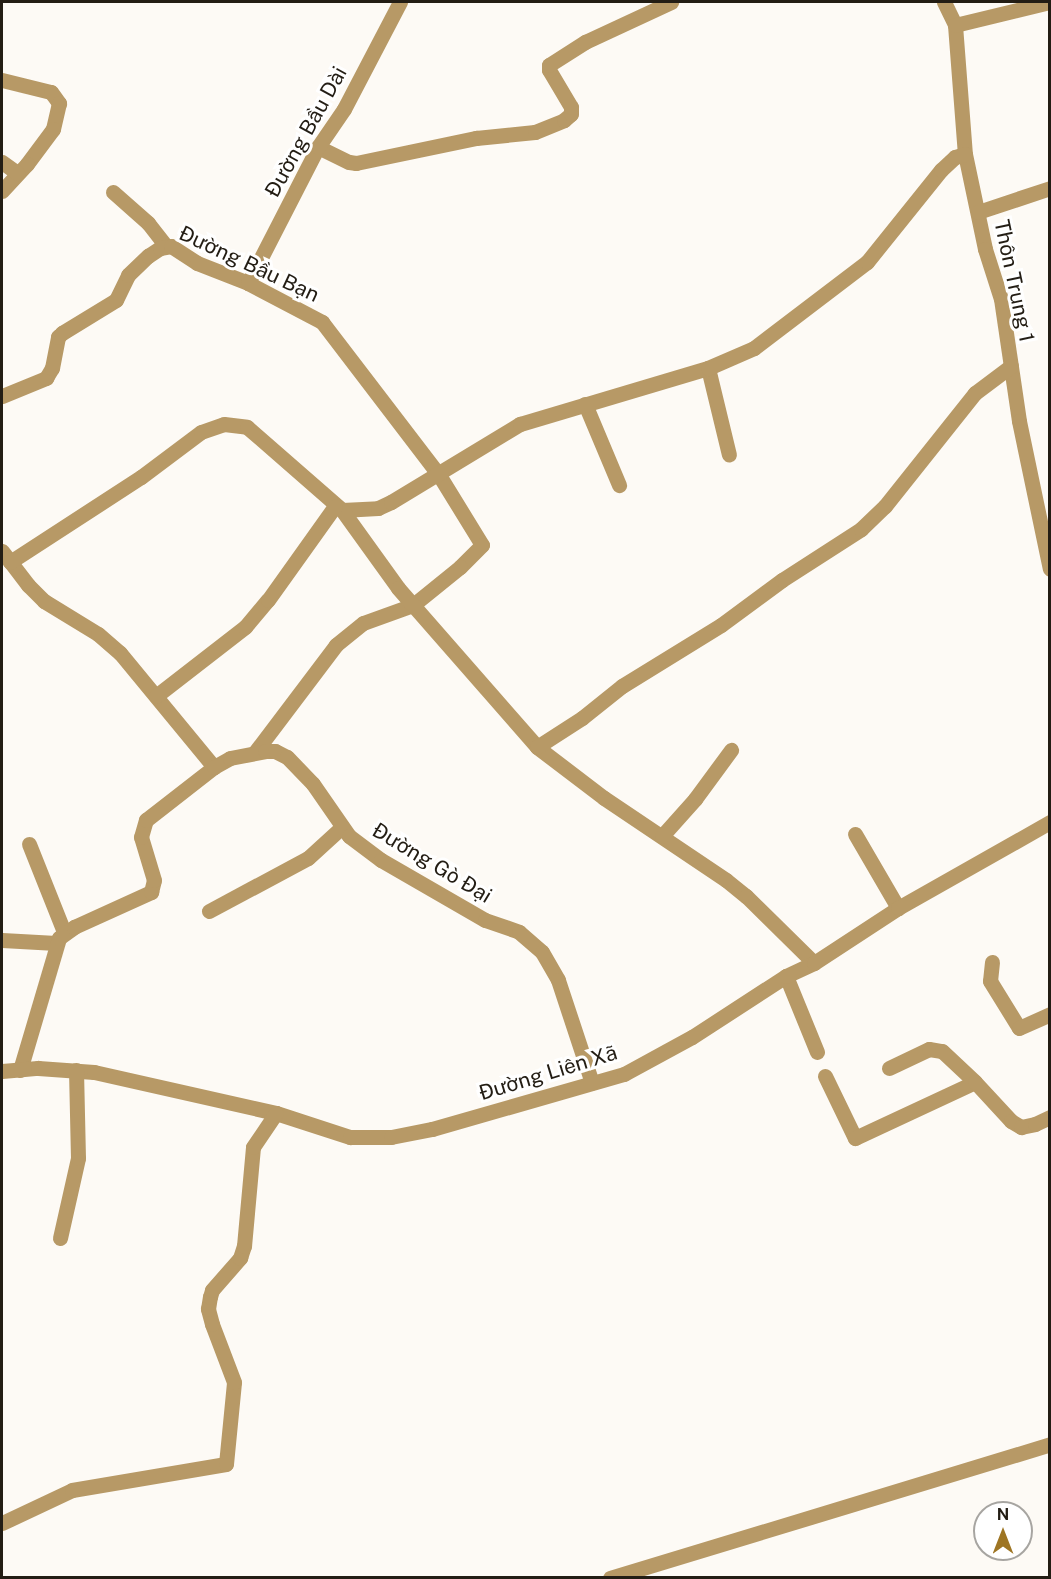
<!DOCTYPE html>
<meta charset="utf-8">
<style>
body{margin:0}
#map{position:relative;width:1051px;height:1579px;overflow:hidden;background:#fdfaf5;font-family:"Public Sans",sans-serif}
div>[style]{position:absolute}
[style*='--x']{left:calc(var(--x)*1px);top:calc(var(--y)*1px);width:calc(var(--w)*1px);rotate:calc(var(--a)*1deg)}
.minor>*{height:15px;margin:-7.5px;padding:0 7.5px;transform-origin:7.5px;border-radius:7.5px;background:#b79966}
span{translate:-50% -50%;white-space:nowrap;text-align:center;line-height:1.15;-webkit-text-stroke:6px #fff;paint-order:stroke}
.street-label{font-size:21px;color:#231d14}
.frame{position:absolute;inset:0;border:3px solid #231d14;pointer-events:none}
.north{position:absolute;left:973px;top:1501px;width:60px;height:60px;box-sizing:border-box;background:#fff;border:2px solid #a7a5a1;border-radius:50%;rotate:0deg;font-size:16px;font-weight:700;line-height:24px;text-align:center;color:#231d14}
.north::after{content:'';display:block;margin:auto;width:21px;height:27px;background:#9e7523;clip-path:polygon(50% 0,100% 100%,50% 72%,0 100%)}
</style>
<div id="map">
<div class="minor">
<i style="--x:944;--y:2;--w:25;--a:64"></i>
<i style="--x:955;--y:25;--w:129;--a:85.6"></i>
<i style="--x:965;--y:154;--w:97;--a:78.1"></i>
<i style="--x:985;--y:249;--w:52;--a:72.3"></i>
<i style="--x:1001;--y:299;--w:123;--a:81.6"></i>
<i style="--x:1019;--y:421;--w:151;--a:78.2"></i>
<i style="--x:955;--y:25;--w:98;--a:-13.6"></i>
<i style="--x:2;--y:80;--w:50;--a:13.8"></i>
<i style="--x:51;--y:92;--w:14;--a:54"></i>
<i style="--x:59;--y:103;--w:27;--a:103"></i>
<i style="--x:53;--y:129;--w:44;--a:126.6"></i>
<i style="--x:27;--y:164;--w:37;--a:133"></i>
<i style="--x:318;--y:147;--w:34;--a:26"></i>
<i style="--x:349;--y:162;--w:7;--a:8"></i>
<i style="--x:356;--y:163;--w:123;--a:-11.8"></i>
<i style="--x:476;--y:138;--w:59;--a:-5.8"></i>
<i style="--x:535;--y:132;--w:31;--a:-22"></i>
<i style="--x:564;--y:120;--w:9;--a:-41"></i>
<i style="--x:571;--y:114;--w:7;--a:-90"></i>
<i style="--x:571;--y:107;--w:43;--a:-120.7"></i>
<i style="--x:549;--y:70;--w:5;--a:-90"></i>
<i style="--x:549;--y:65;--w:43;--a:-32.6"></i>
<i style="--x:585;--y:42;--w:95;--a:-24.9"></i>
<i style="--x:2;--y:162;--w:19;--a:36"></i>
<i style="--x:113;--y:192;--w:47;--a:41.5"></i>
<i style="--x:148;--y:223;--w:29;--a:52"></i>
<i style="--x:978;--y:212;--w:76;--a:-18.4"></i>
<i style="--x:248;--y:283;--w:153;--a:-62.8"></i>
<i style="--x:318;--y:147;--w:46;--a:-55.6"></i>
<i style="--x:344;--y:109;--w:121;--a:-62.4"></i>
<i style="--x:708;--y:368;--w:89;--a:76.4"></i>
<i style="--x:2;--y:396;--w:48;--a:-22.2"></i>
<i style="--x:46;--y:378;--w:12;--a:-59"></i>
<i style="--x:52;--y:368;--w:32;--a:-79"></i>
<i style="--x:58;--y:337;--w:6;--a:-45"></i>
<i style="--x:62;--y:333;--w:63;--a:-31.4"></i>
<i style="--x:116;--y:300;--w:28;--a:-64"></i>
<i style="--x:128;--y:275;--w:28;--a:-44"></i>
<i style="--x:148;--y:256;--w:14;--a:-34"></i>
<i style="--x:160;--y:248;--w:11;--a:-10"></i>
<i style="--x:171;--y:246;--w:31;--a:33"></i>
<i style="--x:197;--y:263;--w:55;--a:21.4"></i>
<i style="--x:248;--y:283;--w:84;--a:27.8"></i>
<i style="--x:322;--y:322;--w:193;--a:52.6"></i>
<i style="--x:439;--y:475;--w:82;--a:58.4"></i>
<i style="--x:482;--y:545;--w:31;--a:135"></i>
<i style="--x:460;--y:567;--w:60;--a:141"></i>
<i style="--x:413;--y:605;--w:53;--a:160.2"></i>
<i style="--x:363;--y:623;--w:35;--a:141"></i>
<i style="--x:336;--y:645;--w:134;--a:127.1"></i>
<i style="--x:585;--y:404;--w:88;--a:67.2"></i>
<i style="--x:342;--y:510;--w:36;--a:-3"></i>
<i style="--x:378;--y:508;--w:14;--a:-25"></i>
<i style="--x:391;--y:502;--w:151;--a:-31.2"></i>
<i style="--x:520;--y:424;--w:196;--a:-16.6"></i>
<i style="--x:708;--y:368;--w:50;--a:-23.5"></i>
<i style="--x:754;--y:348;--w:142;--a:-37.3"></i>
<i style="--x:867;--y:262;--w:118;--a:-51.2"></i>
<i style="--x:941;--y:170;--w:19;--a:-43"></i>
<i style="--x:955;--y:157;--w:10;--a:-17"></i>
<i style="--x:2;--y:551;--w:43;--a:52.6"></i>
<i style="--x:28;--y:585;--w:23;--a:45"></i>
<i style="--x:44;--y:601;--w:63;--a:31.4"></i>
<i style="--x:98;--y:634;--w:29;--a:41"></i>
<i style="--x:120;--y:653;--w:148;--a:50.5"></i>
<i style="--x:10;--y:562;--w:156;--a:-33"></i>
<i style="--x:141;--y:477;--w:75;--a:-36.9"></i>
<i style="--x:201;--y:432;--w:24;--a:-19"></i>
<i style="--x:224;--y:424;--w:23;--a:7"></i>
<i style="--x:247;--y:427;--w:126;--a:41.1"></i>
<i style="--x:342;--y:510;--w:96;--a:54.3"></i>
<i style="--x:398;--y:588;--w:211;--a:48.8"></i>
<i style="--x:537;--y:747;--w:84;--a:37.3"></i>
<i style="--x:604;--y:798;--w:147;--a:33.9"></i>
<i style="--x:726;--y:880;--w:26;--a:39"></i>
<i style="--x:746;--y:896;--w:95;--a:44.6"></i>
<i style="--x:156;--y:696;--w:113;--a:-37.8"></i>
<i style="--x:245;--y:627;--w:35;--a:-50"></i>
<i style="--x:268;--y:600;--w:115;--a:-54.5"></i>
<i style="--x:537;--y:747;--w:54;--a:-32.8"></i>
<i style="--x:582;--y:718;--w:51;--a:-38.7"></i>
<i style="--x:622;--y:686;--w:116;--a:-31.6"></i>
<i style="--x:721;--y:625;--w:76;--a:-36.4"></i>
<i style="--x:782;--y:580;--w:94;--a:-32.8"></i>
<i style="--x:861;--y:529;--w:33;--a:-44"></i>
<i style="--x:885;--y:506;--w:144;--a:-51.5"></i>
<i style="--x:975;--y:393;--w:45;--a:-36.9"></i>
<i style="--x:855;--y:834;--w:86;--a:59.8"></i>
<i style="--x:662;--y:836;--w:50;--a:-48.3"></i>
<i style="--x:695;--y:799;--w:61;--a:-53.7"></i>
<i style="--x:29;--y:844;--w:95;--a:68.3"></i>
<i style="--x:209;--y:911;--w:112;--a:-28.2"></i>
<i style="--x:308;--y:858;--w:46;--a:-42.4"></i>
<i style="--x:2;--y:940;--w:54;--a:3.2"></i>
<i style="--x:992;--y:962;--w:19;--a:96"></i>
<i style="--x:990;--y:981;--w:55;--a:58.3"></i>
<i style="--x:1019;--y:1028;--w:34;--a:-24"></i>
<i style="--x:786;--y:976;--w:82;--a:67.8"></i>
<i style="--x:889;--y:1068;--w:44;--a:-25.4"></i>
<i style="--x:929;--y:1049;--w:13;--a:9"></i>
<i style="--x:942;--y:1051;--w:45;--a:43.2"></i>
<i style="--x:20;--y:1070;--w:138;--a:-73.5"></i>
<i style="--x:59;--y:938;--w:19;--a:-36"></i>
<i style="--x:74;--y:927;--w:85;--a:-24.4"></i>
<i style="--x:151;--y:892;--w:12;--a:-76"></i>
<i style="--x:154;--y:880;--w:45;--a:-106.8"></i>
<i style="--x:141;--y:837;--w:18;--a:-74"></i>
<i style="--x:146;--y:820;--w:86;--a:-37.9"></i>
<i style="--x:214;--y:767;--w:18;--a:-29"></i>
<i style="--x:230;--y:758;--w:36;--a:-11"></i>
<i style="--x:265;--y:751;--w:10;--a:0"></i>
<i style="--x:275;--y:751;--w:13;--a:27"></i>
<i style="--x:287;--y:757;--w:37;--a:46"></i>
<i style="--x:313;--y:784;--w:63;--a:55.3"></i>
<i style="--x:349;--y:836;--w:40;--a:37"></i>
<i style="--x:381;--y:860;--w:120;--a:30"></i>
<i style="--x:485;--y:920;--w:36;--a:19"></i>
<i style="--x:519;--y:932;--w:30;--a:41"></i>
<i style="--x:542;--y:952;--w:32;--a:60"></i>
<i style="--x:558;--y:980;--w:108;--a:71.7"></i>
<i style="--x:2;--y:1071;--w:36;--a:-5"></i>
<i style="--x:38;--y:1068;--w:56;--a:4.1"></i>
<i style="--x:94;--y:1072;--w:187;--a:12.7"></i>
<i style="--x:276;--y:1113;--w:78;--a:18"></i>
<i style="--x:350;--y:1137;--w:41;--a:0"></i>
<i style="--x:391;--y:1137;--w:42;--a:-11"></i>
<i style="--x:432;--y:1129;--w:200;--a:-16"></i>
<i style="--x:624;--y:1074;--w:77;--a:-28.6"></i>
<i style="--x:692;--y:1037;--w:112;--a:-33"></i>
<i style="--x:786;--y:976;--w:31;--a:-25"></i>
<i style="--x:814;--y:963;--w:100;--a:-33.2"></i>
<i style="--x:898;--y:908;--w:175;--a:-29.5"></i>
<i style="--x:825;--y:1076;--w:69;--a:64.2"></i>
<i style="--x:855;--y:1138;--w:132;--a:-25"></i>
<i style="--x:975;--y:1082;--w:53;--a:47.3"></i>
<i style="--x:1011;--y:1121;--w:12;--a:31"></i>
<i style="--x:1021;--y:1127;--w:14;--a:-12"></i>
<i style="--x:1035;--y:1124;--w:17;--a:-25"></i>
<i style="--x:60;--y:1238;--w:82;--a:-77.3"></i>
<i style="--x:78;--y:1158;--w:88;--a:-91.3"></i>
<i style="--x:2;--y:1523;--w:77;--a:-25.2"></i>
<i style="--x:72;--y:1490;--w:156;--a:-9.6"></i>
<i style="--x:226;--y:1464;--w:82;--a:-84.4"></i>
<i style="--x:234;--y:1382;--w:62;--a:-110.8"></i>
<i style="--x:212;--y:1324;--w:16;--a:-105"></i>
<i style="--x:208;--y:1309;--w:12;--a:-81"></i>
<i style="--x:210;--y:1297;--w:7;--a:-74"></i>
<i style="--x:212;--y:1290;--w:43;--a:-48.8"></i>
<i style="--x:240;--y:1258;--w:13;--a:-72"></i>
<i style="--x:244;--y:1246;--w:99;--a:-84.8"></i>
<i style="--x:253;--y:1147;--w:41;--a:-55.9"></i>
<i style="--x:610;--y:1578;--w:460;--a:-16.9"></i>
</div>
<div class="street-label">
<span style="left:306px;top:132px;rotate:-61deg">Đường Bầu Dài</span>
<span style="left:249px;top:264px;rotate:25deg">Đường Bầu Bạn</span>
<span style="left:1014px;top:281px;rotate:78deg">Thôn Trung 1</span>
<span style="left:432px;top:863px;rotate:31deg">Đường Gò Đại</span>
<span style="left:548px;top:1073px;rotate:-17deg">Đường Liên Xã</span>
</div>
<div class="frame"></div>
<div class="north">N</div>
</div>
